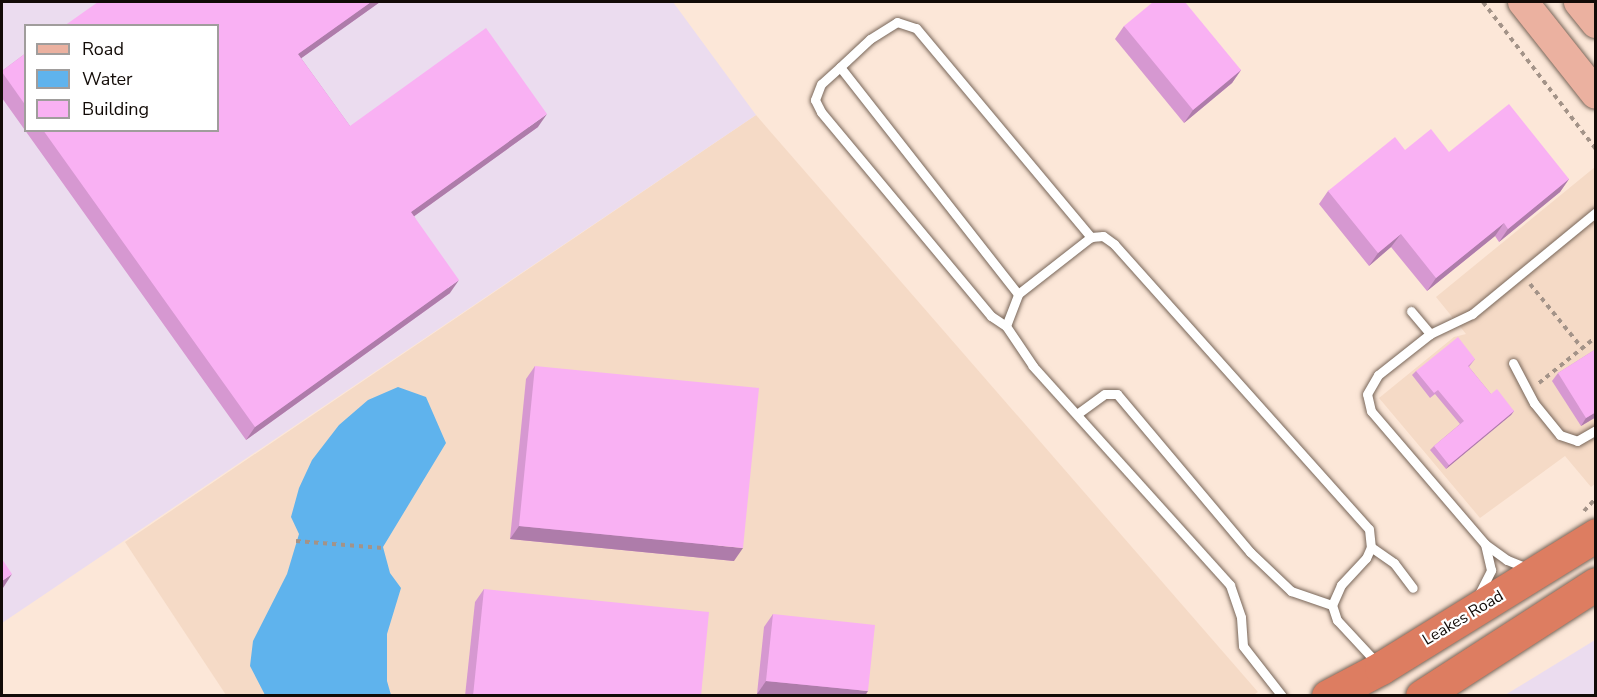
<!DOCTYPE html>
<style>
body{margin:0}
#map{position:relative;width:1597px;height:697px;overflow:hidden;background:#fce7d8;font-family:"Nunito Sans",sans-serif}
div>[style]{position:absolute}
[style*='--x']{left:calc(var(--x)*1px);top:calc(var(--y)*1px);width:calc(var(--w)*1px);rotate:calc(var(--a)*1deg)}
.built>*{inset:0;background:#f5dac6}
.industrial>*{inset:0;background:#ebdcef}
.water>*{inset:0;background:#5fb3ed}
.path>*{height:4px;margin-top:-2px;transform-origin:0;background:repeating-linear-gradient(90deg,#a39388 0 4.5px,transparent 0 9px)}
.roads{filter:drop-shadow(0 0 2px #786659) drop-shadow(0 0 2px #786659)}
.lane>*{height:9px;margin:-4.5px;padding:0 4.5px;transform-origin:4.5px;border-radius:4.5px;background:#fff}
.primary>*{height:30px;margin:-15px;padding:0 15px;transform-origin:15px;border-radius:15px;background:#ebb1a0}
.highway>*{height:33px;margin:-16.5px;padding:0 16.5px;transform-origin:16.5px;border-radius:16.5px;background:#dd7d61}
.wall>*{inset:0;background:#d698d1}
.shaded-wall>*{inset:0;background:#ae7caa}
.building>*{inset:0;background:#f9b1f3}
span{translate:-50% -50%;white-space:nowrap;text-align:center;line-height:1.15;-webkit-text-stroke:4.5px #fff;paint-order:stroke}
.street-label{font-size:16px;color:#120b07}
.frame{position:absolute;inset:0;border:3px solid #120b07;pointer-events:none}
.legend{position:absolute;left:24px;top:24px;width:195px;height:108px;box-sizing:border-box;background:#fff;border:2px solid #a09d9c;margin:0;padding:8px 10px;list-style:none;font-size:18px;color:#120b07}
.legend li{display:flex;align-items:center;gap:12px;height:30px}
.legend b{width:30px;border:2px solid #a09d9c}
</style>
<div id="map">
<div class="built">
<i style="clip-path:polygon(756px 115px,1258px 692px,1252px 696px,226px 695px,125px 542px)"></i>
<i style="clip-path:polygon(1595px 167px,1595px 484px,1591px 487px,1565px 456px,1480px 518px,1379px 398px,1454px 337px,1466px 334px,1436px 297px)"></i>
</div>
<div class="industrial">
<i style="clip-path:polygon(evenodd,2px 2px,673px 2px,756px 115px,2px 623px,2px 2px,26px 26px,218px 26px,218px 130px,26px 130px,26px 26px)"></i>
<i style="clip-path:polygon(1595px 640px,1595px 695px,1505px 695px)"></i>
</div>
<div class="water">
<i style="clip-path:polygon(398px 387px,426px 397px,446px 443px,383px 547px,390px 573px,401px 588px,387px 634px,387px 681px,391px 695px,265px 695px,250px 666px,253px 641px,287px 574px,299px 534px,291px 517px,299px 488px,312px 460px,339px 425px,368px 400px)"></i>
</div>
<div class="path">
<i style="--x:1483;--y:2;--w:185;--a:52.5"></i>
<i style="--x:1530;--y:284;--w:82;--a:50.9"></i>
<i style="--x:1539;--y:383;--w:73;--a:-38.9"></i>
<i style="--x:1584;--y:511;--w:18;--a:-47"></i>
<i style="--x:296;--y:541;--w:87;--a:4.6"></i>
</div>
<div class="roads">
<div class="lane">
<i style="--x:840;--y:67;--w:25;--a:138"></i>
<i style="--x:821;--y:84;--w:17;--a:111"></i>
<i style="--x:815;--y:100;--w:13;--a:63"></i>
<i style="--x:821;--y:112;--w:266;--a:50.2"></i>
<i style="--x:991;--y:316;--w:18;--a:34"></i>
<i style="--x:1018;--y:294;--w:288;--a:-128.1"></i>
<i style="--x:840;--y:67;--w:41;--a:-43"></i>
<i style="--x:870;--y:39;--w:32;--a:-32"></i>
<i style="--x:897;--y:22;--w:20;--a:18"></i>
<i style="--x:916;--y:28;--w:273;--a:50.1"></i>
<i style="--x:1411;--y:311;--w:30;--a:50"></i>
<i style="--x:1513;--y:363;--w:45;--a:62.3"></i>
<i style="--x:1534;--y:403;--w:41;--a:50.9"></i>
<i style="--x:1560;--y:435;--w:18;--a:19"></i>
<i style="--x:1577;--y:441;--w:22;--a:-30"></i>
<i style="--x:1077;--y:414;--w:34;--a:-36"></i>
<i style="--x:1105;--y:394;--w:12;--a:0"></i>
<i style="--x:1117;--y:394;--w:207;--a:49.9"></i>
<i style="--x:1250;--y:552;--w:57;--a:43.6"></i>
<i style="--x:1291;--y:591;--w:43;--a:18.9"></i>
<i style="--x:1371;--y:547;--w:28;--a:35"></i>
<i style="--x:1394;--y:563;--w:31;--a:53"></i>
<i style="--x:1527;--y:568;--w:22;--a:-158"></i>
<i style="--x:1507;--y:560;--w:27;--a:-144"></i>
<i style="--x:1485;--y:544;--w:175;--a:-130.6"></i>
<i style="--x:1371;--y:411;--w:17;--a:-103"></i>
<i style="--x:1367;--y:394;--w:22;--a:-60"></i>
<i style="--x:1378;--y:375;--w:66;--a:-38.3"></i>
<i style="--x:1430;--y:334;--w:47;--a:-25.5"></i>
<i style="--x:1472;--y:314;--w:161;--a:-39.4"></i>
<i style="--x:1479;--y:594;--w:27;--a:-63"></i>
<i style="--x:1491;--y:570;--w:27;--a:-103"></i>
<i style="--x:1282;--y:696;--w:63;--a:-128"></i>
<i style="--x:1243;--y:646;--w:29;--a:-94"></i>
<i style="--x:1241;--y:617;--w:34;--a:-109"></i>
<i style="--x:1230;--y:585;--w:295;--a:-132"></i>
<i style="--x:1033;--y:366;--w:48;--a:-124"></i>
<i style="--x:1006;--y:326;--w:34;--a:-69"></i>
<i style="--x:1018;--y:294;--w:93;--a:-38"></i>
<i style="--x:1091;--y:237;--w:12;--a:-5"></i>
<i style="--x:1103;--y:236;--w:14;--a:36"></i>
<i style="--x:1114;--y:244;--w:382;--a:48.2"></i>
<i style="--x:1369;--y:529;--w:18;--a:84"></i>
<i style="--x:1371;--y:547;--w:12;--a:114"></i>
<i style="--x:1366;--y:558;--w:37;--a:133"></i>
<i style="--x:1341;--y:585;--w:22;--a:114"></i>
<i style="--x:1332;--y:605;--w:16;--a:72"></i>
<i style="--x:1337;--y:620;--w:59;--a:47.1"></i>
</div>
<div class="primary">
<i style="--x:1523;--y:2;--w:117;--a:51.6"></i>
<i style="--x:1579;--y:2;--w:27;--a:51"></i>
</div>
<div class="highway">
<i style="--x:1328;--y:696;--w:60;--a:-27.8"></i>
<i style="--x:1381;--y:668;--w:253;--a:-31.7"></i>
<i style="--x:1422;--y:696;--w:207;--a:-32.8"></i>
</div>
</div>
<div class="wall">
<i style="clip-path:polygon(98px 2px,380px 2px,301px 58px,350px 126px,538px 127px,414px 216px,450px 293px,246px 440px,2px 98px,2px 71px,26px 53px,26px 130px,218px 130px)"></i>
<i style="clip-path:polygon(1124px 26px,1241px 70px,1232px 83px,1184px 123px,1115px 39px)"></i>
<i style="clip-path:polygon(1405px 150px,1449px 152px,1569px 179px,1560px 192px,1499px 242px,1495px 236px,1427px 291px,1391px 247px,1369px 266px,1319px 204px,1328px 191px)"></i>
<i style="clip-path:polygon(1596px 349px,1596px 417px,1581px 426px,1552px 381px,1558px 373px)"></i>
<i style="clip-path:polygon(1475px 359px,1469px 367px,1491px 394px,1514px 411px,1511px 415px,1446px 469px,1430px 450px,1434px 446px,1460px 424px,1435px 394px,1430px 398px,1412px 375px,1416px 371px)"></i>
<i style="clip-path:polygon(535px 366px,734px 561px,510px 539px,526px 379px)"></i>
<i style="clip-path:polygon(484px 589px,701px 696px,465px 696px,475px 602px)"></i>
<i style="clip-path:polygon(773px 614px,865px 696px,772px 696px,757px 694px,764px 627px)"></i>
</div>
<div class="shaded-wall">
<i style="clip-path:polygon(371px 2px,380px 2px,289px 67px,298px 54px)"></i>
<i style="clip-path:polygon(1241px 70px,1232px 83px,1184px 123px,1193px 110px)"></i>
<i style="clip-path:polygon(547px 114px,538px 127px,402px 225px,411px 212px)"></i>
<i style="clip-path:polygon(1569px 179px,1560px 192px,1499px 242px,1508px 229px)"></i>
<i style="clip-path:polygon(1504px 223px,1495px 236px,1427px 291px,1436px 278px)"></i>
<i style="clip-path:polygon(1401px 234px,1391px 247px,1369px 266px,1378px 253px)"></i>
<i style="clip-path:polygon(459px 280px,450px 293px,246px 440px,255px 427px)"></i>
<i style="clip-path:polygon(1514px 411px,1511px 415px,1446px 469px,1449px 465px)"></i>
<i style="clip-path:polygon(1596px 412px,1596px 417px,1581px 426px,1586px 418px)"></i>
<i style="clip-path:polygon(519px 526px,743px 548px,734px 561px,510px 539px)"></i>
<i style="clip-path:polygon(12px 574px,3px 588px,2px 588px,2px 581px)"></i>
<i style="clip-path:polygon(766px 681px,868px 691px,865px 696px,772px 696px,757px 694px)"></i>
</div>
<div class="building">
<i style="clip-path:polygon(98px 2px,371px 2px,298px 54px,350px 126px,486px 28px,547px 114px,411px 212px,459px 280px,255px 427px,43px 130px,218px 130px,218px 26px,64px 26px)"></i>
<i style="clip-path:polygon(1153px 2px,1185px 2px,1241px 70px,1193px 110px,1124px 26px)"></i>
<i style="clip-path:polygon(26px 53px,26px 106px,2px 72px,2px 71px)"></i>
<i style="clip-path:polygon(1509px 104px,1569px 179px,1508px 229px,1504px 223px,1436px 278px,1401px 234px,1378px 253px,1328px 191px,1395px 137px,1405px 150px,1431px 129px,1449px 152px)"></i>
<i style="clip-path:polygon(1458px 337px,1475px 359px,1468px 366px,1491px 394px,1497px 389px,1514px 411px,1449px 465px,1434px 446px,1464px 421px,1438px 390px,1434px 393px,1416px 371px)"></i>
<i style="clip-path:polygon(1596px 349px,1596px 412px,1586px 418px,1558px 373px)"></i>
<i style="clip-path:polygon(535px 366px,759px 388px,743px 548px,519px 526px)"></i>
<i style="clip-path:polygon(2px 559px,12px 574px,2px 581px)"></i>
<i style="clip-path:polygon(484px 589px,709px 612px,701px 696px,473px 696px)"></i>
<i style="clip-path:polygon(773px 614px,875px 625px,868px 691px,766px 681px)"></i>
</div>
<div class="street-label">
<span style="left:1463px;top:618px;rotate:-31deg">Leakes Road</span>
</div>
<div class="frame"></div>
<ul class="legend">
<li><b style="height:8px;background:#ebb1a0"></b>Road</li>
<li><b style="height:16px;background:#5fb3ed"></b>Water</li>
<li><b style="height:16px;background:#f9b1f3"></b>Building</li>
</ul>
</div>
